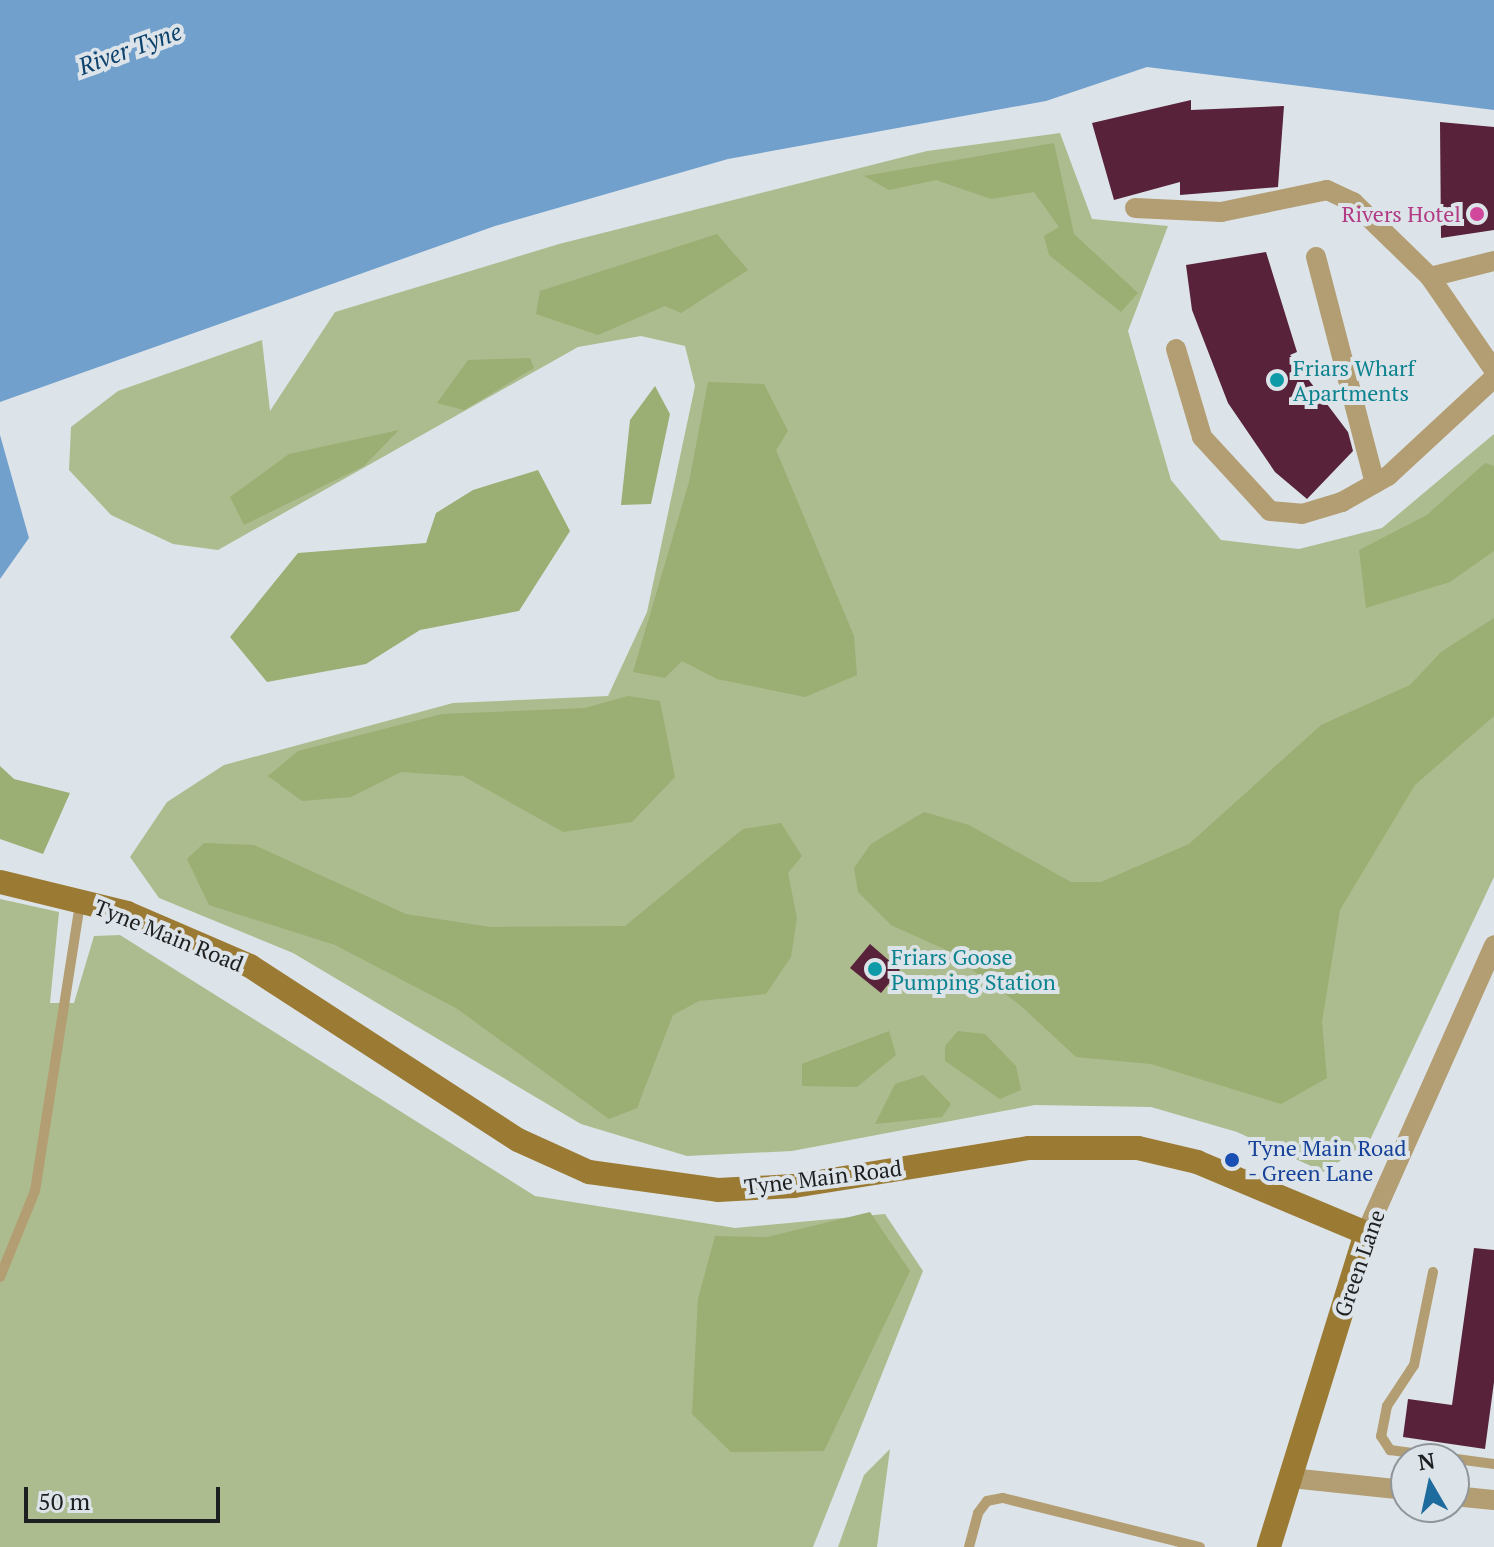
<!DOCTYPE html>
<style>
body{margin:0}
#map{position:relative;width:1494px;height:1547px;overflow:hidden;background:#dde4e9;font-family:"PT Serif",serif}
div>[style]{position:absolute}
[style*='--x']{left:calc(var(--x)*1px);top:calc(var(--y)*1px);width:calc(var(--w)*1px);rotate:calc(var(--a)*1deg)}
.green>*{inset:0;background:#acbc8e}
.forest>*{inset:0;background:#9bae73}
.water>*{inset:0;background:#72a0cc}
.building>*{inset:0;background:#57223a}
.lane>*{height:10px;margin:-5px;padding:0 5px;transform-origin:5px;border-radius:5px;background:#b39d72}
.street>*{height:20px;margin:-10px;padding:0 10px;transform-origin:10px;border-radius:10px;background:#b39d72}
.secondary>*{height:24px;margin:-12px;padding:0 12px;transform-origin:12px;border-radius:12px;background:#9b7b34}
.dots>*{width:22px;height:22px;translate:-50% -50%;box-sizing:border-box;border:4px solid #dde4e9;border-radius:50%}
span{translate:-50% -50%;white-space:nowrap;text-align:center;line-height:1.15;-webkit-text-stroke:8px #dde4e9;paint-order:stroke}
.hotel-label{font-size:22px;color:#b23c85}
.right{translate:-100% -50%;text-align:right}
.culture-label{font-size:22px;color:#0d838f}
.left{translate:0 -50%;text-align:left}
.street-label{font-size:22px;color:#1d1f21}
.transit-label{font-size:22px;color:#164399}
.water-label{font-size:24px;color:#0d426c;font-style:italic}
.north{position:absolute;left:1390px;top:1443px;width:80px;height:80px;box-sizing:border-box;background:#dde4e9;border:2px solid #909599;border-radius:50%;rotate:351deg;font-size:22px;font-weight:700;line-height:32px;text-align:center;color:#1d1f21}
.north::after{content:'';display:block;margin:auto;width:28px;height:36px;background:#1e6b9d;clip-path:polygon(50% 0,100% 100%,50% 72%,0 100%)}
.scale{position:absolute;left:24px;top:1487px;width:196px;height:36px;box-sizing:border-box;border:4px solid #1d1f21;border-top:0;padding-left:10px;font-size:24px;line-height:28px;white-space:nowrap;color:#1d1f21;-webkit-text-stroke:6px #dde4e9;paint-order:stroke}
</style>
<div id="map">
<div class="green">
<i style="clip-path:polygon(1060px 133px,1092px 219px,1168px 226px,1128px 331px,1171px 480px,1221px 540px,1299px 549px,1382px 528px,1494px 434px,1494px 877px,1370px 1140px,1324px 1172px,1237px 1132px,1151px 1107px,1035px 1105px,792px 1151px,687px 1156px,581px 1124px,293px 953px,159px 898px,130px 857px,167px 802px,224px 765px,453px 703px,608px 696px,647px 612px,695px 386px,685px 346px,641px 336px,578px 347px,218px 550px,173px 544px,111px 515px,69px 470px,71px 427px,118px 391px,262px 340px,270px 411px,335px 312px,559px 244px,927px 151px)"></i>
<i style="clip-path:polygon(0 899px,59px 912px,50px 1003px,74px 1003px,94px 936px,120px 935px,535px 1196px,735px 1228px,885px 1214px,923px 1271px,813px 1547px,0 1547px)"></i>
<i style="clip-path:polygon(890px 1449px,877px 1547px,838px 1547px,864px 1475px)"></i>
</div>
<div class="forest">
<i style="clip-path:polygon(1054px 143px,1074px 234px,1138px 293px,1121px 312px,1049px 255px,1044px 236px,1059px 227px,1034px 192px,991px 199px,936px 180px,889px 190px,864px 176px)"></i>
<i style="clip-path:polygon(717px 234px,748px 270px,681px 313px,665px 306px,598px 335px,536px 314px,540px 291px)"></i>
<i style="clip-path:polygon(530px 358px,534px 368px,464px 410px,437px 403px,468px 360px)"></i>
<i style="clip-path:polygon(708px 382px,764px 384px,788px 431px,776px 450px,854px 636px,857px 675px,805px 697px,717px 679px,682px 661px,665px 678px,633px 672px,689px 482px)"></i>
<i style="clip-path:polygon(655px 386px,670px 414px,651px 504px,621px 505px,630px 420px)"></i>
<i style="clip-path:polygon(399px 430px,364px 466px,244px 525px,230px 497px,289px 454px)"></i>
<i style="clip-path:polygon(1485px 463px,1494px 466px,1494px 551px,1450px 582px,1366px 608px,1359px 550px,1427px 515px)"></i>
<i style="clip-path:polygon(538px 470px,570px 531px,519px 611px,420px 630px,366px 664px,267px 682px,230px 637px,298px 553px,426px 543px,436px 513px,473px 490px)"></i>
<i style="clip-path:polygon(1494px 618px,1494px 716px,1415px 785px,1340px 910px,1322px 1022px,1327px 1078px,1281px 1104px,1151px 1064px,1076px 1057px,1020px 1005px,944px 949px,891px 925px,858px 892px,854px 868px,871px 844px,924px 812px,969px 825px,1071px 882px,1101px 882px,1189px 844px,1321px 725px,1410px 685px,1441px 652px)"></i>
<i style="clip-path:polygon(628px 696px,660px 701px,675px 777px,632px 822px,563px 832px,463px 776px,401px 772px,351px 797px,302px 801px,268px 776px,298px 751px,442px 714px,585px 708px)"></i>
<i style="clip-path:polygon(0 766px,14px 779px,70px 793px,43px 854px,0 839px)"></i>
<i style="clip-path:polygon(781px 823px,802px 856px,788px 873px,797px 918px,791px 957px,766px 994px,699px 1001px,673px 1015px,637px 1108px,609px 1119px,456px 1008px,335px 945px,209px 905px,187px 859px,204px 843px,254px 845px,406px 914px,490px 927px,625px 926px,743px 829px)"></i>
<i style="clip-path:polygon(889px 1031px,896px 1055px,857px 1087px,802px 1086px,802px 1064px)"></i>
<i style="clip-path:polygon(958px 1031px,985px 1034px,1016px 1066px,1021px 1090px,1000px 1099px,945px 1061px,945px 1046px)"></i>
<i style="clip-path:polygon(923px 1075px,951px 1104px,942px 1117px,875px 1124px,895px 1084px)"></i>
<i style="clip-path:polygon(870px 1212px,910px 1271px,824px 1451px,731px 1452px,692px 1414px,698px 1299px,715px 1236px,767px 1237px)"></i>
</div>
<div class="water">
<i style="clip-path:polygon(0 0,1494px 0,1494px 110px,1147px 67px,1046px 101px,728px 159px,495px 226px,0 402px)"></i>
<i style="clip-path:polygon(0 435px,29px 538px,0 579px)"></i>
</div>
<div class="building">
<i style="clip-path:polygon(1191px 100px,1191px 110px,1284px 106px,1278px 187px,1180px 195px,1180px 182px,1114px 200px,1092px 123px)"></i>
<i style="clip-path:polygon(1440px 122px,1494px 127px,1494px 230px,1441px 238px)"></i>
<i style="clip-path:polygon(1266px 252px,1297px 352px,1290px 355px,1348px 432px,1353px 451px,1307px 499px,1275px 472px,1228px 403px,1192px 310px,1186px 265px)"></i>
<i style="clip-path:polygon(870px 944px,900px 970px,881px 993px,850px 968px)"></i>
<i style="clip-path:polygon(1474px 1248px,1494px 1250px,1494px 1382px,1485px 1449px,1403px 1437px,1408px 1399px,1452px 1405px)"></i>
</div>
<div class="lane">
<i style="--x:1433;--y:1272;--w:95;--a:101.5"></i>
<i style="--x:1414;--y:1365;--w:49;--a:123.4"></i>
<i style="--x:1387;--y:1406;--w:31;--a:101"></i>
<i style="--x:1381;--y:1436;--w:17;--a:57"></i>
<i style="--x:1390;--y:1450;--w:105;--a:7.7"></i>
<i style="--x:0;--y:1277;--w:93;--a:-67.9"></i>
<i style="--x:35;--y:1191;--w:292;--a:-81.1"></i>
<i style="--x:969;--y:1547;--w:35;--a:-75"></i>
<i style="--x:978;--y:1513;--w:15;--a:-53"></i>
<i style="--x:987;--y:1501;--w:16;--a:-11"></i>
<i style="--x:1003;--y:1498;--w:203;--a:14"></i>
</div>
<div class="street">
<i style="--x:1135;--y:208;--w:86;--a:2.7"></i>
<i style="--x:1221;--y:212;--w:108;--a:-11.7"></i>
<i style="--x:1327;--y:190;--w:29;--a:25"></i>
<i style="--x:1353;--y:202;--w:107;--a:44.2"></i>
<i style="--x:1430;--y:277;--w:113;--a:55.5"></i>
<i style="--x:1316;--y:257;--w:234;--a:75.4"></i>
<i style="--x:1430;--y:277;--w:66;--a:-14"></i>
<i style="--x:1176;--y:349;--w:92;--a:73.5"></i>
<i style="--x:1202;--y:437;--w:100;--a:47.4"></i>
<i style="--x:1270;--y:511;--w:32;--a:5"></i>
<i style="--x:1302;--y:514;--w:42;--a:-16.7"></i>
<i style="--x:1342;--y:502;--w:53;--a:-29.5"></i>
<i style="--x:1388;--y:476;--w:144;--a:-42.8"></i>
<i style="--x:1366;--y:1233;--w:315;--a:-66"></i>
<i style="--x:1291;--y:1478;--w:116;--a:6"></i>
<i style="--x:1454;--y:1496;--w:40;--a:5.7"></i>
</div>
<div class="secondary">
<i style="--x:0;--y:882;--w:131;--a:13.7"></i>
<i style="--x:127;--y:913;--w:134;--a:23.3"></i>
<i style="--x:250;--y:966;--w:320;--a:33"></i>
<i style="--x:518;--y:1140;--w:78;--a:24.3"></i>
<i style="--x:589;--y:1172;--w:130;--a:7.9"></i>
<i style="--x:718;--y:1190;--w:76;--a:-3"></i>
<i style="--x:794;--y:1186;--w:238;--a:-9.2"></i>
<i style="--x:1029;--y:1148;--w:109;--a:0"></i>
<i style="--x:1138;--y:1148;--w:61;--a:13.3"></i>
<i style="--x:1197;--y:1162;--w:183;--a:22.8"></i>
<i style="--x:1366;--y:1233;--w:329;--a:107.2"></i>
</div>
<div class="dots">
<i style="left:1477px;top:214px;background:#d1479c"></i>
<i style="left:1277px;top:380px;background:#0f9aa8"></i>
<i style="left:875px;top:969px;background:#0f9aa8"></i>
<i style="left:1232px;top:1160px;background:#1a4fb4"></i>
</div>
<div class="hotel-label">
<span class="right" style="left:1461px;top:214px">Rivers Hotel</span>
</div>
<div class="culture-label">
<span class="left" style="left:1293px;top:380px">Friars Wharf<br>Apartments</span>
<span class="left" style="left:891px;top:969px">Friars Goose<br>Pumping Station</span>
</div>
<div class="street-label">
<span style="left:169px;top:935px;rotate:22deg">Tyne Main Road</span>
<span style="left:823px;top:1177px;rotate:-7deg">Tyne Main Road</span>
<span style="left:1359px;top:1263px;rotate:-71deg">Green Lane</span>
</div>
<div class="transit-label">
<span class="left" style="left:1248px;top:1160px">Tyne Main Road<br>- Green Lane</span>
</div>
<div class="water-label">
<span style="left:130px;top:49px;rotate:-20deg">River Tyne</span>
</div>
<div class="north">N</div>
<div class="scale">50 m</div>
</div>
